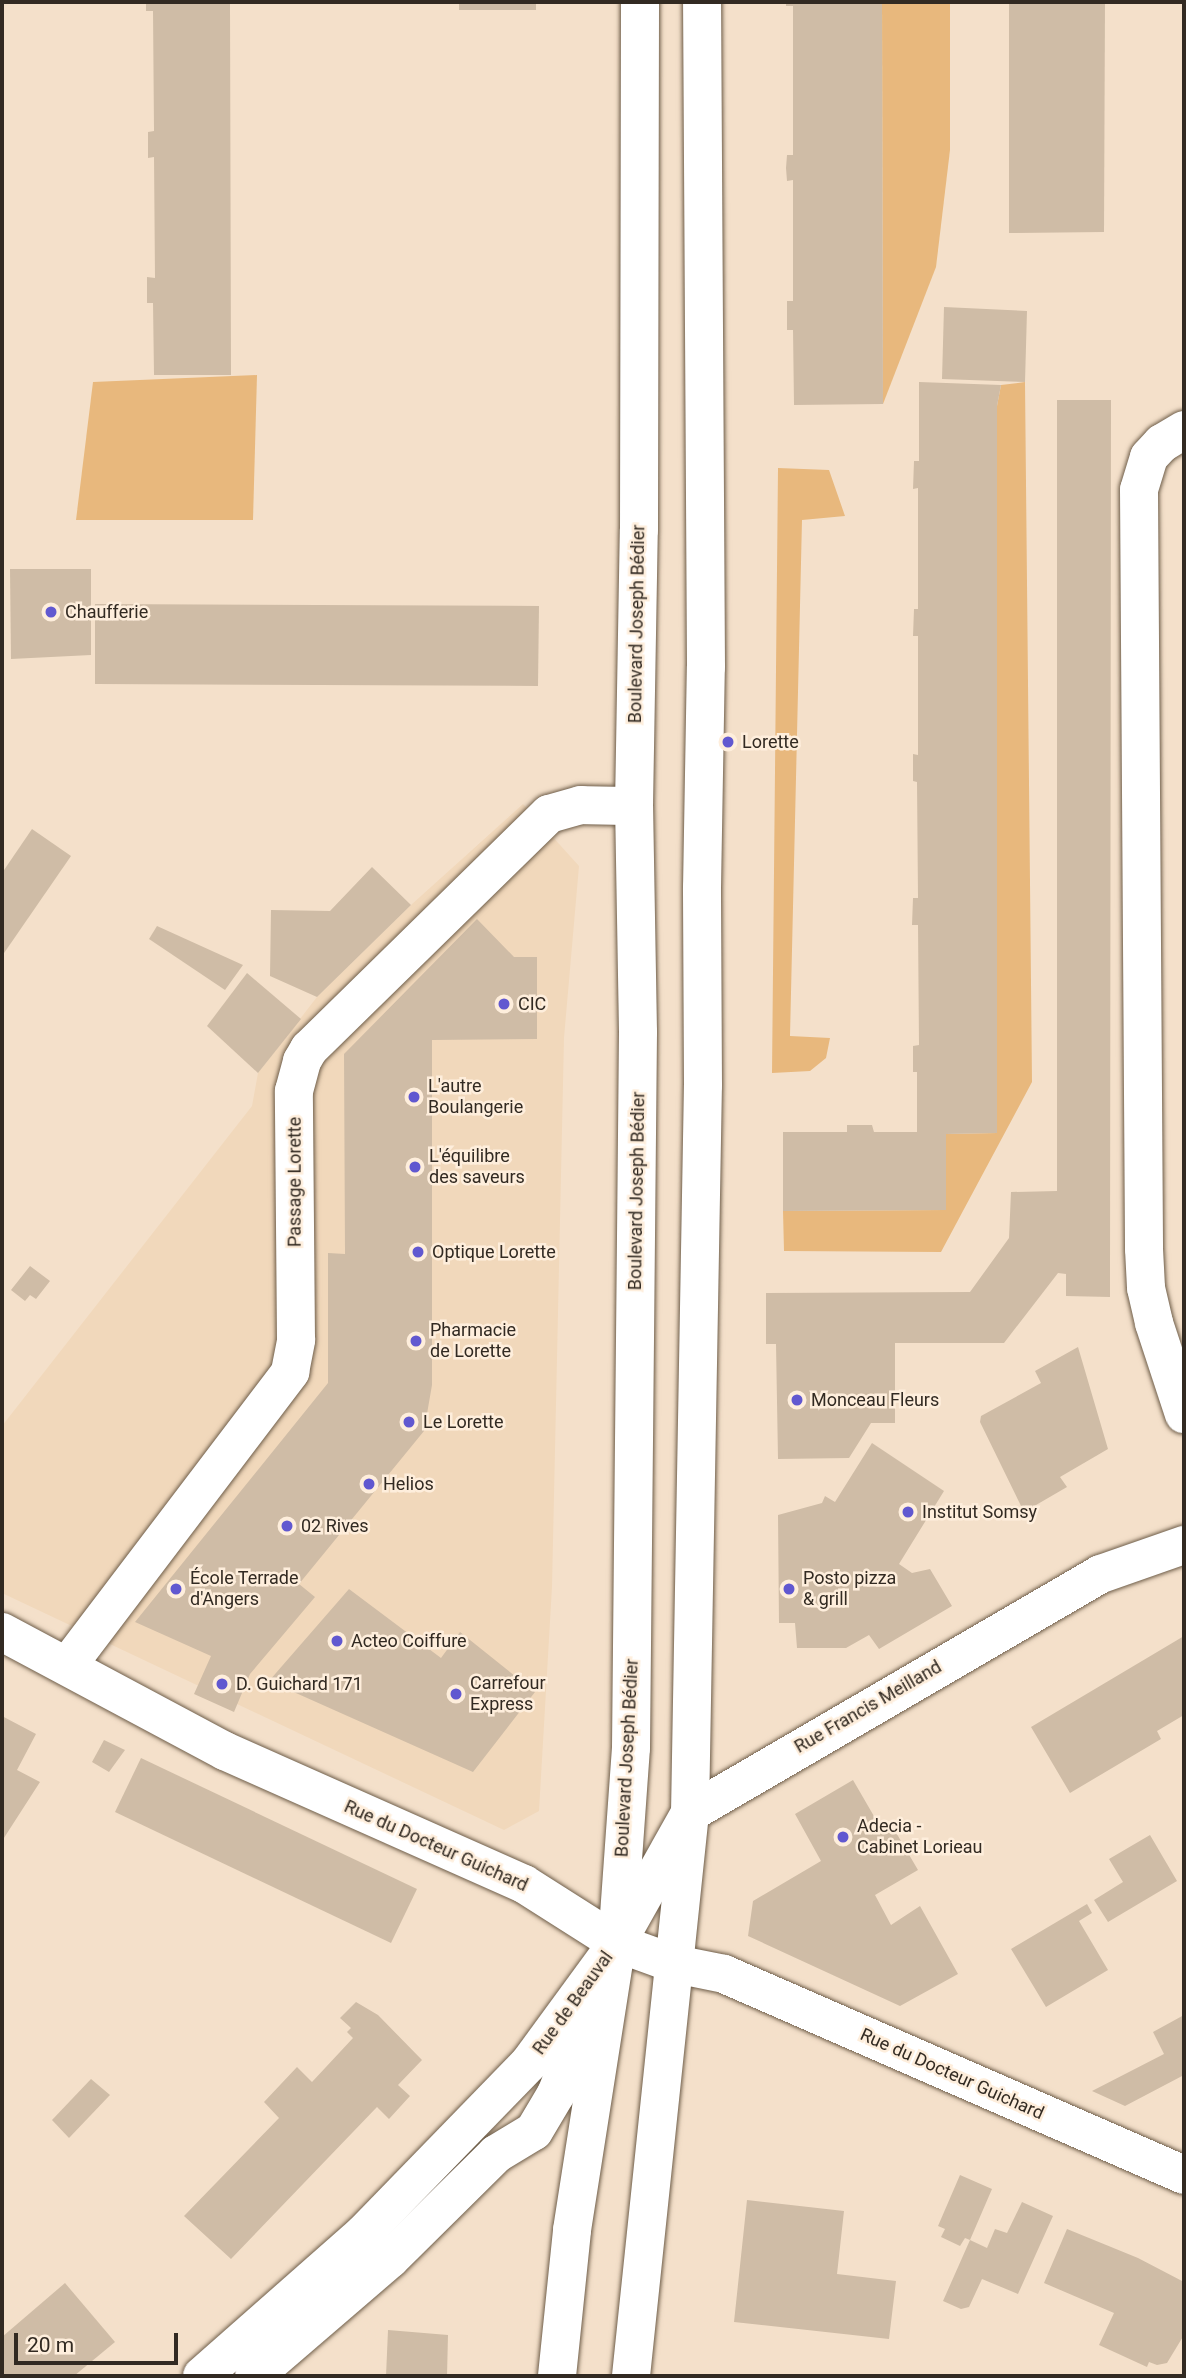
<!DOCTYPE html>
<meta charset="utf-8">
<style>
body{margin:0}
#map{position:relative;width:1186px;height:2378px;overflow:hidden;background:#f4e0ca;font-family:Roboto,sans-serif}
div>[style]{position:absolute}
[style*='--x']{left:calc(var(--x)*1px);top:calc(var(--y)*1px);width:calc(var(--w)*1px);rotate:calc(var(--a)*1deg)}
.built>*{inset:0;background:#f1d8bb}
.green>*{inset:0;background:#e8b87d}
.building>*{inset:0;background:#cfbca6}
.roads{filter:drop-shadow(0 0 2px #6e5d49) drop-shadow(0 0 2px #6e5d49)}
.minor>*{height:38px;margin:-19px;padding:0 19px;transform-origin:19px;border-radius:19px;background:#fff}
.major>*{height:38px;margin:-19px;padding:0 19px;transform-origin:19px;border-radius:19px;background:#fff}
.dots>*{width:19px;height:19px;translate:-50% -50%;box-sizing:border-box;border:4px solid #feeedc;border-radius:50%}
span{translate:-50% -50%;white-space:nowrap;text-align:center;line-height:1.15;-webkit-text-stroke:5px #feeedc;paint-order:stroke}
.poi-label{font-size:18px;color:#322a22}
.left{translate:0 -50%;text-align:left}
.street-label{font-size:18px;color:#322a22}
.frame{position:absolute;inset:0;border:4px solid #322a22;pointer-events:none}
.scale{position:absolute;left:14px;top:2333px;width:164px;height:32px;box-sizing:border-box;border:4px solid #322a22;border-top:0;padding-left:9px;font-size:21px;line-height:24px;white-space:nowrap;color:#322a22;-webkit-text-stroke:5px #feeedc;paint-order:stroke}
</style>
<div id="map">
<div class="built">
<i style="clip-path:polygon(523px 804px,579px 866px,564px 1038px,552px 1587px,539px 1811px,504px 1830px,2px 1593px,2px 1426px,252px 1106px,258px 1073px,317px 997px,411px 905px)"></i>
</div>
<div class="green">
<i style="clip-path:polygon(882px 2px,950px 2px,950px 150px,936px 267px,883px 404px)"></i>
<i style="clip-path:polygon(257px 375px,253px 520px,76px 520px,93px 382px)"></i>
<i style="clip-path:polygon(1025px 382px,1032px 1082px,941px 1252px,784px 1251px,783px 1211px,945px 1210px,946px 1134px,997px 1133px,997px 406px,1001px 385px)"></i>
<i style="clip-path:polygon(778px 468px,829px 470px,845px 516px,802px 520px,790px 1036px,830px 1038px,826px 1058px,810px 1071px,772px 1073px)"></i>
</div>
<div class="building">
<i style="clip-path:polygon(146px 2px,230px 2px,231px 375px,154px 375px,153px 303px,147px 303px,147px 277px,155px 278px,154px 157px,148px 158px,148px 132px,154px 131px,153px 11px,146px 11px)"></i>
<i style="clip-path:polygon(459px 2px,536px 2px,536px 10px,459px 10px)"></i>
<i style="clip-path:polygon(786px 2px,882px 2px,883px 404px,794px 405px,793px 330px,787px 330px,787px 301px,793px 301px,793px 180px,787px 181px,786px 168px,787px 155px,793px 155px,793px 6px,786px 6px)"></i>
<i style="clip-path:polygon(1009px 2px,1105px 2px,1104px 232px,1009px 233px)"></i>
<i style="clip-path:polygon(944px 307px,1027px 311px,1025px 382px,942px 379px)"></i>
<i style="clip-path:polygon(919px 382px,1001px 385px,997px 406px,997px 1133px,946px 1134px,946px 1210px,783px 1211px,783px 1132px,847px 1132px,847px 1125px,872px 1125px,874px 1132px,917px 1132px,917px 1072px,913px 1072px,913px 1046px,919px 1045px,918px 925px,912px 925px,913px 898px,918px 898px,917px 782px,913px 781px,913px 754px,918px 755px,918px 636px,913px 636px,914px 609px,918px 609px,918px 488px,913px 489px,914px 461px,919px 461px)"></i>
<i style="clip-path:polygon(1057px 400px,1111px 400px,1110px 1297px,1066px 1296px,1066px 1274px,1058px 1273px,1004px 1343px,895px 1343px,895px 1423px,871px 1423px,849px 1458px,778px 1459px,776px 1344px,766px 1344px,766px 1293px,970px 1292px,1009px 1238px,1011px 1192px,1057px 1191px)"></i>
<i style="clip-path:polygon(10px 569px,91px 569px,91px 655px,11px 659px)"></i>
<i style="clip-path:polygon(95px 604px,539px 606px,538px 686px,95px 684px)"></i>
<i style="clip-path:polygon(32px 829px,71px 856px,2px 956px,2px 873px)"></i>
<i style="clip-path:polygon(372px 867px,411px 905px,317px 997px,270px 976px,271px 910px,330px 911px)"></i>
<i style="clip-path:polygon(477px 919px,514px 957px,537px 957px,537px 1039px,432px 1040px,432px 1385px,424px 1431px,299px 1584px,315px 1597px,250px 1674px,234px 1712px,194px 1694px,211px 1656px,135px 1622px,328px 1383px,328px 1253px,345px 1254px,344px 1054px)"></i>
<i style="clip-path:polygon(157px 926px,243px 965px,225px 990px,149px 939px)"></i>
<i style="clip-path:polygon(247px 973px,301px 1019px,258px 1073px,207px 1026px)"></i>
<i style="clip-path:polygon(30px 1266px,50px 1281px,36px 1299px,30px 1295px,25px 1301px,11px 1290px)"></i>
<i style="clip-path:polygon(1078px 1347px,1108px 1449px,1060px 1477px,1067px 1487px,1024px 1512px,980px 1422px,981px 1416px,1041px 1383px,1035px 1371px)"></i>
<i style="clip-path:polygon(872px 1443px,944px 1491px,899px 1564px,912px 1573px,930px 1569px,952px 1606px,879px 1649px,869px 1635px,846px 1648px,797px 1648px,795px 1623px,779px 1623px,778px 1515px,822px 1503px,825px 1496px,835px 1502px)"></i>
<i style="clip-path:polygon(349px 1589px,441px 1658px,460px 1632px,535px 1692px,473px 1772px,269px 1681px)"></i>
<i style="clip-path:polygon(1184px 1636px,1184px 1715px,1157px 1731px,1161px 1739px,1070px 1793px,1031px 1727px)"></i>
<i style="clip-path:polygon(2px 1716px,36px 1734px,17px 1770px,40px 1782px,2px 1841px)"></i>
<i style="clip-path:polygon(104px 1740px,125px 1750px,109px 1772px,92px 1762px)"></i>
<i style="clip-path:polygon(141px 1758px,417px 1889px,391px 1943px,115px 1812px)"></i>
<i style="clip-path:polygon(853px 1780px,882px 1830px,891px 1824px,918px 1870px,875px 1895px,891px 1925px,920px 1906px,958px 1974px,900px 2006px,748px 1936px,753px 1901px,821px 1861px,795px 1814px)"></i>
<i style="clip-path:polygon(1150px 1835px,1177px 1881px,1108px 1922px,1094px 1900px,1123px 1882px,1109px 1859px)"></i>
<i style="clip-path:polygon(1087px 1904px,1092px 1913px,1079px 1921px,1108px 1970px,1046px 2007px,1011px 1949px)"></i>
<i style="clip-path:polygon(356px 2002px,378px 2015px,422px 2060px,398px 2085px,410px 2096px,389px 2119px,377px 2107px,231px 2259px,184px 2216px,279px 2118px,264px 2102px,297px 2067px,312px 2082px,353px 2038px,347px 2032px,351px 2028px,340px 2018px)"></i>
<i style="clip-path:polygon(1184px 2015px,1184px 2075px,1125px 2106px,1092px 2091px,1164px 2054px,1153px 2032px)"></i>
<i style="clip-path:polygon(91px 2079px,110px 2095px,69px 2138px,52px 2120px)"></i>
<i style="clip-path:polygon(960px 2175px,992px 2189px,970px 2240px,965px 2238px,960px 2246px,941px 2237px,945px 2229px,938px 2226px)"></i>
<i style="clip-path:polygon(747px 2200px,844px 2211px,837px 2274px,896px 2281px,889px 2339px,734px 2322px)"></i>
<i style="clip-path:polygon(1022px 2202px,1053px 2216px,1018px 2294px,982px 2279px,969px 2307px,961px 2309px,943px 2301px,970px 2240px,987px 2248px,995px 2229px,1007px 2233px)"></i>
<i style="clip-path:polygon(1067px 2229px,1138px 2258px,1184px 2282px,1184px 2335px,1167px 2363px,1157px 2365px,1149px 2362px,1147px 2367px,1099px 2345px,1114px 2313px,1044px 2283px)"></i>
<i style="clip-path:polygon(65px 2283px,115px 2342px,74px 2376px,2px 2376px,2px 2337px)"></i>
<i style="clip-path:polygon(388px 2330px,448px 2335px,447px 2376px,386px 2376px)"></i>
</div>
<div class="roads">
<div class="minor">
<i style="--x:1184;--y:430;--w:26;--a:149"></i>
<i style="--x:1162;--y:443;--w:19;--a:133"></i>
<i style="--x:1149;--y:457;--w:34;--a:107"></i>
<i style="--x:1139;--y:490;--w:759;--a:89.62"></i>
<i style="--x:1144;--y:1249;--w:39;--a:87"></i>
<i style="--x:1146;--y:1288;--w:36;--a:77"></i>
<i style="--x:1154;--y:1323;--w:96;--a:71.8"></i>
<i style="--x:2;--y:1632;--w:253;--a:28.1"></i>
<i style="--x:225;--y:1751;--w:327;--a:24"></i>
<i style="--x:524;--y:1884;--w:110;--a:32.4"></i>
<i style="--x:617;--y:1943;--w:62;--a:19.9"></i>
<i style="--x:675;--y:1964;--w:50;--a:11.5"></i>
<i style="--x:724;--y:1974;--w:502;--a:23.6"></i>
<i style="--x:68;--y:1665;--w:368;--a:-52.8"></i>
<i style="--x:290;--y:1372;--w:33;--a:-79"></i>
<i style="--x:296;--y:1340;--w:249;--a:-90.5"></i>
<i style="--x:294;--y:1091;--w:31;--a:-75"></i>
<i style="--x:302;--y:1061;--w:14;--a:-60"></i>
<i style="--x:309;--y:1049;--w:336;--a:-44.4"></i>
<i style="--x:549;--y:814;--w:33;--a:-16"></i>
<i style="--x:581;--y:805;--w:53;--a:1.1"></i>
<i style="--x:202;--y:2376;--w:215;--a:-41.4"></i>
<i style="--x:363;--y:2234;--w:240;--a:-45.8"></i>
<i style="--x:530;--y:2062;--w:147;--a:-53.8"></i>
<i style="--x:617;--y:1943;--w:149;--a:-60.7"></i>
<i style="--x:690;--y:1813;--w:475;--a:-30.2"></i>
<i style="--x:1101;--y:1574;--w:88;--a:-19.3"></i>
<i style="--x:254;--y:2376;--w:179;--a:-40.7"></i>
<i style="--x:390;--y:2259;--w:149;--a:-44.7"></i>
<i style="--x:496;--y:2154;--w:44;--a:-31.2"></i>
<i style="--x:534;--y:2131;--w:43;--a:-59.3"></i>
<i style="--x:556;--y:2094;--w:105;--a:-68.1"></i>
</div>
<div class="major">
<i style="--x:557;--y:2376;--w:147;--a:-84.1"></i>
<i style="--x:572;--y:2230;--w:291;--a:-81.1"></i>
<i style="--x:617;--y:1943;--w:196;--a:-85.9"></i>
<i style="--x:631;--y:1748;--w:716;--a:-89.44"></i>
<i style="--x:638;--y:1032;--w:226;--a:-91"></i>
<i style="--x:634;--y:806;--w:276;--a:-89"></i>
<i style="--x:639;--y:530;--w:528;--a:-89.89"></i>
<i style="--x:631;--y:2376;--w:566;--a:-84.02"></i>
<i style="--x:690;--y:1813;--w:728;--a:-88.98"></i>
<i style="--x:703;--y:1085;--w:197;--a:-90.3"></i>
<i style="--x:702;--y:888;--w:221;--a:-89"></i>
<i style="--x:706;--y:667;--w:665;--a:-90.34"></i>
</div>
</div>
<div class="dots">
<i style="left:51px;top:612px;background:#6158d0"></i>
<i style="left:728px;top:742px;background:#6158d0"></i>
<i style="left:504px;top:1004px;background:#6158d0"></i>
<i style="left:414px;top:1097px;background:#6158d0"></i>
<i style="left:415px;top:1167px;background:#6158d0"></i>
<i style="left:418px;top:1252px;background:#6158d0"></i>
<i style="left:416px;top:1341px;background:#6158d0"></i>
<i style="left:797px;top:1400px;background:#6158d0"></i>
<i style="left:409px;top:1422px;background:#6158d0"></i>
<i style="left:369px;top:1484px;background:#6158d0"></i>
<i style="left:908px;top:1512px;background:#6158d0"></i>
<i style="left:287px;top:1526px;background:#6158d0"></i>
<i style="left:176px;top:1589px;background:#6158d0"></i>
<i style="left:789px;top:1589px;background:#6158d0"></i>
<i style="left:337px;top:1641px;background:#6158d0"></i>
<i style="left:222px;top:1684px;background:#6158d0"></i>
<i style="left:456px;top:1694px;background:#6158d0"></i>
<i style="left:843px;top:1837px;background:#6158d0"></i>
</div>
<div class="poi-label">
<span class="left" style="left:65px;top:612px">Chaufferie</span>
<span class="left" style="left:742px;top:742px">Lorette</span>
<span class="left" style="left:518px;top:1004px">CIC</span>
<span class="left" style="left:428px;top:1097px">L'autre<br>Boulangerie</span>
<span class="left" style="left:429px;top:1167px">L'équilibre<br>des saveurs</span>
<span class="left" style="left:432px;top:1252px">Optique Lorette</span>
<span class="left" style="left:430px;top:1341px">Pharmacie<br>de Lorette</span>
<span class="left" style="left:811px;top:1400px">Monceau Fleurs</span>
<span class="left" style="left:423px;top:1422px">Le Lorette</span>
<span class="left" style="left:383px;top:1484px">Helios</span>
<span class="left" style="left:922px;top:1512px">Institut Somsy</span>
<span class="left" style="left:301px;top:1526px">02 Rives</span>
<span class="left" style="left:190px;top:1589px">École Terrade<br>d'Angers</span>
<span class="left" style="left:803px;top:1589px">Posto pizza<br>&amp; grill</span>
<span class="left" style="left:351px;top:1641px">Acteo Coiffure</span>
<span class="left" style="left:236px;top:1684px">D. Guichard 171</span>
<span class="left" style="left:470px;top:1694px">Carrefour<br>Express</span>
<span class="left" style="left:857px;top:1837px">Adecia -<br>Cabinet Lorieau</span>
</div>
<div class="street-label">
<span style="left:637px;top:624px;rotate:-89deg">Boulevard Joseph Bédier</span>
<span style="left:295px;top:1182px;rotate:-90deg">Passage Lorette</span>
<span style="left:637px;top:1191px;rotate:-89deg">Boulevard Joseph Bédier</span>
<span style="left:868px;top:1707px;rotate:-30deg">Rue Francis Meilland</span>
<span style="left:627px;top:1758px;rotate:-87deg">Boulevard Joseph Bédier</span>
<span style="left:436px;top:1846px;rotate:24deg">Rue du Docteur Guichard</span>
<span style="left:573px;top:2003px;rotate:-54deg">Rue de Beauval</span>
<span style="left:952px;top:2074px;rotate:24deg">Rue du Docteur Guichard</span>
</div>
<div class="frame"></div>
<div class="scale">20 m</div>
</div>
